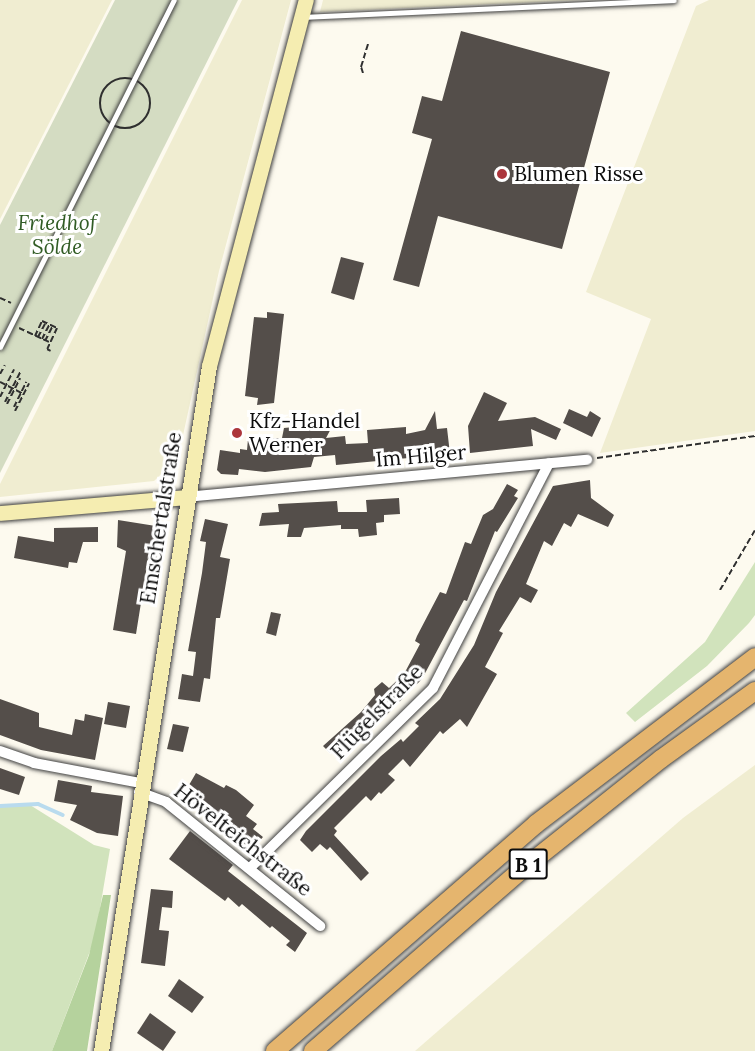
<!DOCTYPE html>
<meta charset="utf-8">
<style>
body{margin:0}
#map{position:relative;width:755px;height:1051px;overflow:hidden;background:#fdfaef;font-family:Lora,serif}
div>[style]{position:absolute}
[style*='--x']{left:calc(var(--x)*1px);top:calc(var(--y)*1px);width:calc(var(--w)*1px);rotate:calc(var(--a)*1deg)}
.farmland>*{inset:0;background:#f0edd1}
.green>*{inset:0;background:#d1e3bc}
.forest>*{inset:0;background:#b5d29d}
.cemetery>*{inset:0;background:#d4dcc2}
.stream>*{height:4px;margin:-2px;padding:0 2px;transform-origin:2px;border-radius:2px;background:#b9dbee}
.building>*{inset:0;background:#544e4a}
.path>*{height:2px;margin-top:-1px;transform-origin:0;background:repeating-linear-gradient(90deg,#2f2f2f 0 6px,transparent 0 9px)}
.path>.ring{margin:-1px;padding:0;box-sizing:content-box;background:none;border:2px solid #2f2f2f;border-radius:50%}
.roads{filter:drop-shadow(0 0 2px #404040) drop-shadow(0 0 2px #404040)}
.service>*{height:5px;margin:-2.5px;padding:0 2.5px;transform-origin:2.5px;border-radius:2.5px;background:#fff}
.minor>*{height:10px;margin:-5px;padding:0 5px;transform-origin:5px;border-radius:5px;background:#fff}
.secondary>*{height:15px;margin:-7.5px;padding:0 7.5px;transform-origin:7.5px;border-radius:7.5px;background:#f5edb1}
.trunk>*{height:18px;margin:-9px;padding:0 9px;transform-origin:9px;border-radius:9px;background:#e5b56e}
.dots>*{width:16px;height:16px;translate:-50% -50%;box-sizing:border-box;border:3px solid #fff;border-radius:50%}
span{translate:-50% -50%;white-space:nowrap;text-align:center;line-height:1.15;-webkit-text-stroke:6px #fff;paint-order:stroke}
.shield-label span{padding:2px 4px;background:#fff;border:2px solid;border-radius:4px;-webkit-text-stroke-width:0}
.shield-label{font-size:20px;color:#0d0d0d;font-weight:700}
.poi-label{font-size:21px;color:#0d0d0d}
.left{translate:0 -50%;text-align:left}
.park-label{font-size:21px;color:#315c25;font-style:italic}
.street-label{font-size:21px;color:#0d0d0d}
</style>
<div id="map">
<div class="farmland">
<i style="clip-path:polygon(0 0,112px 0,0 219px)"></i>
<i style="clip-path:polygon(242px 0,291px 0,219px 271px,178px 458px,154px 481px,0 497px,0 484px)"></i>
<i style="clip-path:polygon(323px 0,583px 0,320px 12px)"></i>
<i style="clip-path:polygon(709px 0,755px 0,755px 431px,600px 453px,651px 319px,586px 292px,696px 6px)"></i>
<i style="clip-path:polygon(755px 765px,755px 1051px,415px 1051px,683px 818px)"></i>
</div>
<div class="green">
<i style="clip-path:polygon(755px 562px,755px 615px,749px 623px,707px 666px,635px 722px,626px 713px,705px 642px)"></i>
<i style="clip-path:polygon(0 805px,30px 805px,94px 845px,110px 849px,95px 938px,52px 1051px,0 1051px)"></i>
</div>
<div class="forest">
<i style="clip-path:polygon(103px 895px,111px 895px,87px 1051px,52px 1051px,89px 955px)"></i>
</div>
<div class="cemetery">
<i style="clip-path:polygon(115px 0,238px 0,0 473px,0 225px)"></i>
</div>
<div class="stream">
<i style="--x:0;--y:806;--w:38;--a:-3"></i>
<i style="--x:38;--y:804;--w:27;--a:24"></i>
</div>
<div class="building">
<i style="clip-path:polygon(461px 31px,610px 72px,562px 249px,438px 216px,419px 287px,393px 280px,432px 139px,412px 133px,422px 96px,442px 101px)"></i>
<i style="clip-path:polygon(341px 257px,364px 263px,354px 300px,331px 293px)"></i>
<i style="clip-path:polygon(267px 312px,284px 314px,277px 376px,274px 403px,257px 405px,258px 398px,245px 396px,254px 317px,267px 318px)"></i>
<i style="clip-path:polygon(484px 392px,507px 403px,498px 421px,535px 417px,561px 429px,556px 440px,531px 429px,533px 446px,470px 453px,468px 426px)"></i>
<i style="clip-path:polygon(569px 409px,587px 417px,590px 411px,601px 418px,592px 437px,563px 423px)"></i>
<i style="clip-path:polygon(435px 411px,437px 429px,447px 428px,450px 454px,336px 465px,335px 455px,314px 457px,311px 467px,265px 472px,239px 469px,238px 475px,221px 474px,217px 470px,220px 450px,240px 453px,240px 449px,247px 450px,248px 439px,282px 438px,284px 428px,334px 423px,326px 438px,345px 436px,346px 444px,368px 443px,367px 430px,406px 427px,406px 434px,425px 430px)"></i>
<i style="clip-path:polygon(590px 480px,591px 498px,614px 515px,608px 527px,578px 514px,571px 527px,564px 523px,552px 546px,544px 541px,526px 584px,538px 590px,531px 603px,520px 597px,499px 631px,503px 633px,485px 667px,497px 674px,467px 727px,460px 719px,443px 734px,440px 731px,410px 767px,403px 759px,388px 774px,395px 780px,381px 794px,379px 792px,371px 801px,366px 796px,334px 828px,337px 831px,334px 835px,369px 873px,361px 881px,330px 847px,327px 850px,320px 844px,312px 852px,300px 840px,306px 831px,381px 756px,401px 739px,403px 742px,419px 726px,415px 723px,440px 699px,474px 645px,496px 592px,553px 486px)"></i>
<i style="clip-path:polygon(507px 484px,518px 490px,514px 496px,518px 498px,497px 532px,495px 531px,467px 601px,464px 600px,422px 679px,349px 753px,347px 750px,341px 755px,335px 749px,330px 753px,323px 746px,361px 712px,375px 695px,374px 689px,382px 682px,389px 688px,404px 674px,420px 644px,415px 641px,417px 636px,440px 592px,446px 594px,465px 542px,471px 544px,483px 515px,493px 509px)"></i>
<i style="clip-path:polygon(399px 498px,400px 514px,384px 515px,384px 522px,376px 523px,377px 535px,359px 537px,358px 529px,341px 529px,341px 525px,304px 528px,301px 537px,287px 537px,289px 524px,259px 526px,262px 513px,279px 512px,278px 504px,337px 501px,338px 512px,367px 512px,366px 500px)"></i>
<i style="clip-path:polygon(205px 519px,228px 524px,220px 557px,230px 559px,220px 618px,216px 618px,210px 679px,204px 678px,200px 702px,178px 699px,182px 674px,193px 676px,196px 652px,188px 651px,202px 573px,206px 542px,200px 541px)"></i>
<i style="clip-path:polygon(118px 520px,162px 527px,156px 561px,148px 559px,136px 634px,113px 630px,126px 551px,117px 547px)"></i>
<i style="clip-path:polygon(98px 527px,98px 542px,83px 542px,77px 563px,69px 562px,68px 568px,14px 558px,18px 536px,54px 542px,54px 528px)"></i>
<i style="clip-path:polygon(271px 612px,281px 614px,276px 636px,266px 633px)"></i>
<i style="clip-path:polygon(0 699px,39px 713px,39px 727px,72px 735px,75px 719px,84px 721px,85px 714px,103px 718px,95px 760px,41px 750px,0 735px)"></i>
<i style="clip-path:polygon(108px 702px,130px 706px,126px 728px,104px 724px)"></i>
<i style="clip-path:polygon(173px 724px,189px 727px,183px 752px,167px 749px)"></i>
<i style="clip-path:polygon(0 768px,25px 777px,19px 795px,0 789px)"></i>
<i style="clip-path:polygon(196px 773px,224px 788px,226px 785px,236px 790px,254px 805px,246px 816px,257px 824px,253px 829px,263px 837px,255px 846px,250px 842px,247px 846px,235px 837px,240px 830px,182px 797px)"></i>
<i style="clip-path:polygon(58px 780px,92px 786px,91px 792px,123px 796px,118px 836px,97px 833px,70px 820px,77px 805px,54px 801px)"></i>
<i style="clip-path:polygon(190px 831px,233px 865px,228px 871px,307px 933px,295px 952px,286px 945px,290px 941px,272px 926px,270px 928px,242px 904px,239px 907px,228px 897px,225px 901px,169px 859px)"></i>
<i style="clip-path:polygon(151px 889px,173px 891px,172px 908px,162px 907px,159px 930px,169px 931px,165px 966px,141px 963px)"></i>
<i style="clip-path:polygon(179px 979px,204px 997px,192px 1013px,168px 996px)"></i>
<i style="clip-path:polygon(150px 1013px,176px 1032px,163px 1051px,137px 1033px)"></i>
</div>
<div class="path">
<i style="--x:363;--y:73;--w:6;--a:-108"></i>
<i style="--x:361;--y:67;--w:24;--a:-73"></i>
<i class="ring" style="left:100px;top:78px;width:48px;height:48px"></i>
<i style="--x:0;--y:298;--w:12;--a:24"></i>
<i style="--x:19;--y:328;--w:33;--a:25"></i>
<i style="--x:35;--y:336;--w:17;--a:-65"></i>
<i style="--x:42;--y:321;--w:17;--a:25"></i>
<i style="--x:57;--y:328;--w:23;--a:115"></i>
<i style="--x:47;--y:349;--w:4;--a:27"></i>
<i style="--x:38;--y:337;--w:15;--a:-62"></i>
<i style="--x:42;--y:339;--w:16;--a:-63"></i>
<i style="--x:45;--y:341;--w:16;--a:-63"></i>
<i style="--x:0;--y:374;--w:10;--a:-61"></i>
<i style="--x:0;--y:382;--w:25;--a:27"></i>
<i style="--x:0;--y:397;--w:31;--a:-63"></i>
<i style="--x:5;--y:402;--w:34;--a:-63"></i>
<i style="--x:7;--y:404;--w:29;--a:-63"></i>
<i style="--x:14;--y:407;--w:28;--a:-64"></i>
<i style="--x:15;--y:411;--w:31;--a:-63"></i>
<i style="--x:597;--y:458;--w:160;--a:-7.9"></i>
<i style="--x:720;--y:590;--w:69;--a:-59.7"></i>
</div>
<div class="roads">
<div class="service">
<i style="--x:304;--y:17;--w:370;--a:-2.6"></i>
<i style="--x:0;--y:347;--w:388;--a:-63.4"></i>
</div>
<div class="minor">
<i style="--x:185;--y:497;--w:404;--a:-5.3"></i>
<i style="--x:0;--y:751;--w:36;--a:19"></i>
<i style="--x:34;--y:763;--w:109;--a:10.6"></i>
<i style="--x:139;--y:792;--w:29;--a:20"></i>
<i style="--x:166;--y:802;--w:198;--a:38.8"></i>
<i style="--x:251;--y:867;--w:255;--a:-44.5"></i>
<i style="--x:433;--y:688;--w:253;--a:-62.7"></i>
</div>
<div class="secondary">
<i style="--x:0;--y:513;--w:186;--a:-4.9"></i>
<i style="--x:101;--y:1051;--w:693;--a:-81.04"></i>
<i style="--x:209;--y:366;--w:379;--a:-75.2"></i>
</div>
<div class="trunk">
<i style="--x:275;--y:1051;--w:346;--a:-41"></i>
<i style="--x:536;--y:824;--w:275;--a:-37.3"></i>
<i style="--x:313;--y:1051;--w:273;--a:-41"></i>
<i style="--x:519;--y:872;--w:181;--a:-38.5"></i>
<i style="--x:661;--y:759;--w:116;--a:-35.9"></i>
</div>
</div>
<div class="dots">
<i style="left:502px;top:174px;background:#ac363c"></i>
<i style="left:237px;top:433px;background:#ac363c"></i>
</div>
<div class="shield-label">
<span style="left:528px;top:864px">B 1</span>
</div>
<div class="poi-label">
<span class="left" style="left:514px;top:174px">Blumen Risse</span>
<span class="left" style="left:249px;top:433px">Kfz-Handel<br>Werner</span>
</div>
<div class="park-label">
<span style="left:57px;top:235px">Friedhof<br>Sölde</span>
</div>
<div class="street-label">
<span style="left:421px;top:456px;rotate:-5deg">Im Hilger</span>
<span style="left:161px;top:518px;rotate:-81deg">Emschertalstraße</span>
<span style="left:377px;top:712px;rotate:-46deg">Flügelstraße</span>
<span style="left:243px;top:840px;rotate:38deg">Hövelteichstraße</span>
</div>
</div>
